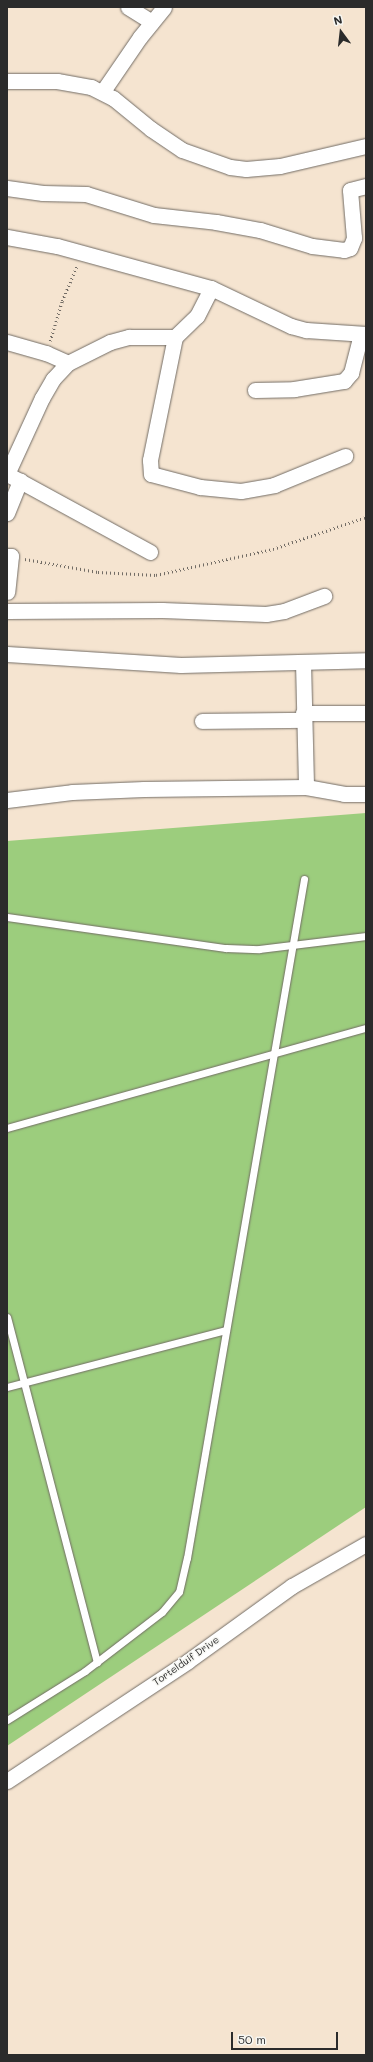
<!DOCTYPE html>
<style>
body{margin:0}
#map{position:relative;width:373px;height:2062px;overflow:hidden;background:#f5e4d0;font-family:Mali,sans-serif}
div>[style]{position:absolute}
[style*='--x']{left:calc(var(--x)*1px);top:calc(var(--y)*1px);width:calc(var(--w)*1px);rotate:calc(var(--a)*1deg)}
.green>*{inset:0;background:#9ccd7d}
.path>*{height:2.5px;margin-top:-1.25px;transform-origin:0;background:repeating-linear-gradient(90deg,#726c65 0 1px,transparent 0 4px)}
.roads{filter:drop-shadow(0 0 1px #726c65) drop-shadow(0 0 1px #726c65)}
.lane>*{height:7px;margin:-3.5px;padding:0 3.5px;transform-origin:3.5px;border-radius:3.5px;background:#fff}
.street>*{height:15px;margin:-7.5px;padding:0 7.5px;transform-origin:7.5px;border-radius:7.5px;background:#fff}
span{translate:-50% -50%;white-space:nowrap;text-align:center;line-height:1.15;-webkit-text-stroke:3px #f6f6f2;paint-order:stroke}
.street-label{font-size:10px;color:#2b2b2b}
.frame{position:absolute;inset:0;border:8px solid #2b2b2b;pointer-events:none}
.north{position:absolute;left:321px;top:12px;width:40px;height:40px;-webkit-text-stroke:3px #f6f6f2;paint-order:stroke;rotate:345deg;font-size:11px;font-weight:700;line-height:16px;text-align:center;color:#2b2b2b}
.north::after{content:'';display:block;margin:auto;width:14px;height:18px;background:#2b2b2b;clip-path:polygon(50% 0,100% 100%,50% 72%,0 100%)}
.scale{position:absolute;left:231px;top:2032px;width:107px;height:18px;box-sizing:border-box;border:2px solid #2b2b2b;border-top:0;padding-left:5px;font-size:12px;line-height:14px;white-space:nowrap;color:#2b2b2b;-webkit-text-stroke:3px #f6f6f2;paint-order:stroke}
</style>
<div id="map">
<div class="green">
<i style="clip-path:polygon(366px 813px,366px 1507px,7px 1746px,7px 841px)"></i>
</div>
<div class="path">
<i style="--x:50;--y:341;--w:42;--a:-73.3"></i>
<i style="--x:62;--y:301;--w:39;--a:-67"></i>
<i style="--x:25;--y:559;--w:74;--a:10.1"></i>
<i style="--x:98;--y:572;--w:58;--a:3"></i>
<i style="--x:156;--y:575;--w:120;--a:-12.5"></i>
<i style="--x:273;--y:549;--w:98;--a:-19"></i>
</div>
<div class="roads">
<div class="lane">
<i style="--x:7;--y:917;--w:221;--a:8.1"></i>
<i style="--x:226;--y:948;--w:33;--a:2"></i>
<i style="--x:259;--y:949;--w:108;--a:-6.9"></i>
<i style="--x:7;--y:1128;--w:373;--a:-15.6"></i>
<i style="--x:7;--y:1317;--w:357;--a:75.4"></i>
<i style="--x:7;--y:1387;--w:226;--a:-14.6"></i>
<i style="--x:7;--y:1720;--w:92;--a:-32.1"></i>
<i style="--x:85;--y:1671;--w:97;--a:-37.5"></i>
<i style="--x:162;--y:1612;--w:26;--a:-50"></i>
<i style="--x:179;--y:1592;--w:35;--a:-77"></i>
<i style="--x:187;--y:1558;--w:689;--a:-80.22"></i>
</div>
<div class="street">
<i style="--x:128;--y:7;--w:28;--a:32"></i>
<i style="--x:7;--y:81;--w:50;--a:0"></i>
<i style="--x:57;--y:81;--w:35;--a:10"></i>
<i style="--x:91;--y:87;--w:25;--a:27"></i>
<i style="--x:113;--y:98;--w:49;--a:39.2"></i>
<i style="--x:151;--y:129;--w:37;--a:34"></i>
<i style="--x:182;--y:150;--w:51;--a:19.5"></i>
<i style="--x:230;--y:167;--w:16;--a:7"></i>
<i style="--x:246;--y:169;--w:34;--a:-5"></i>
<i style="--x:280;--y:166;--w:88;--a:-13.1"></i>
<i style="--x:103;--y:91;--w:65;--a:-55.6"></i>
<i style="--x:140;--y:37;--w:38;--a:-51"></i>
<i style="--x:7;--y:188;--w:36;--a:8"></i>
<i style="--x:43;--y:193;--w:43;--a:1.3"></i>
<i style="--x:86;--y:194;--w:71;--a:17.2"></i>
<i style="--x:154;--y:215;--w:62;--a:6.4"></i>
<i style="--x:216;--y:222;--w:45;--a:10.3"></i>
<i style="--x:260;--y:230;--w:54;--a:17.1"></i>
<i style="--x:312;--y:246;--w:32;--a:7"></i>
<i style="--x:344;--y:250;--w:6;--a:-18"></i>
<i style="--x:350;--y:248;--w:11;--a:-68"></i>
<i style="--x:354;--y:238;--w:48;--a:-94.8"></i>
<i style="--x:350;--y:190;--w:16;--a:-14"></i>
<i style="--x:7;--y:237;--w:51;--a:10.2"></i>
<i style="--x:57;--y:246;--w:160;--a:15.3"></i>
<i style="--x:211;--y:288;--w:89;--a:25.4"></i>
<i style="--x:291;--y:326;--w:16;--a:15"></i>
<i style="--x:306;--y:330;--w:60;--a:3.8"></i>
<i style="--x:175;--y:337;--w:126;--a:101.5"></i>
<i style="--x:150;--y:460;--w:14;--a:86"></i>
<i style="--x:151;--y:474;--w:51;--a:14.9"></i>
<i style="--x:200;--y:487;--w:41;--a:5.6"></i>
<i style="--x:241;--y:491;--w:34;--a:-10"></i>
<i style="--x:274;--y:485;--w:77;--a:-22.2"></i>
<i style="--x:7;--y:342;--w:41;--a:15.8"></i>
<i style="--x:46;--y:353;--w:24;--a:24"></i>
<i style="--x:255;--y:390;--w:39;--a:-1"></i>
<i style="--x:294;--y:389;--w:51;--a:-9.1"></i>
<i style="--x:344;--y:381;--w:11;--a:-49"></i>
<i style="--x:351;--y:373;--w:40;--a:-75.6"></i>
<i style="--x:7;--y:474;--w:84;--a:-65.3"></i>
<i style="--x:42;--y:398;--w:22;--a:-60"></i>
<i style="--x:53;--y:379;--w:22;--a:-47"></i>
<i style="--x:68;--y:363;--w:47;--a:-26.6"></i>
<i style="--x:110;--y:342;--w:20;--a:-15"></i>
<i style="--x:129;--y:337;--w:46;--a:0"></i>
<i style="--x:175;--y:337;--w:30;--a:-44"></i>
<i style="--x:197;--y:316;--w:31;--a:-63"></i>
<i style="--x:7;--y:474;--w:163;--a:28.6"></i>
<i style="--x:7;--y:513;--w:35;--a:-68"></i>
<i style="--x:7;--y:556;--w:4;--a:0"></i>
<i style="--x:11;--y:556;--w:36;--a:96"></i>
<i style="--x:7;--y:611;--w:155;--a:-0.4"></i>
<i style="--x:162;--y:610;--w:104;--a:2.2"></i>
<i style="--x:266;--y:614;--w:18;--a:-9"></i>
<i style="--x:284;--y:611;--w:43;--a:-20.6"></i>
<i style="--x:7;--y:654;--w:174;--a:3.6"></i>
<i style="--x:181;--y:665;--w:185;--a:-1.5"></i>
<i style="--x:303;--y:662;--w:125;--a:88.6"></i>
<i style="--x:303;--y:713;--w:63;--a:0"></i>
<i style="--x:202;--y:721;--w:101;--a:-0.6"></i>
<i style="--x:7;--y:800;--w:65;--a:-7"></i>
<i style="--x:72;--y:792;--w:72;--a:-2.4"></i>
<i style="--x:144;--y:789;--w:162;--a:-0.7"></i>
<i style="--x:306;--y:787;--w:39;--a:10"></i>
<i style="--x:344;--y:794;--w:22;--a:0"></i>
<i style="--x:7;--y:1781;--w:217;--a:-33.5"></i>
<i style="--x:188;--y:1661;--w:128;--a:-35.8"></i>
<i style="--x:292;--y:1586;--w:85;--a:-29.6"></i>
</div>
</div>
<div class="street-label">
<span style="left:186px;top:1661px;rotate:-35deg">Tortelduif Drive</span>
</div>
<div class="frame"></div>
<div class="north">N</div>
<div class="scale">50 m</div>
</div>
